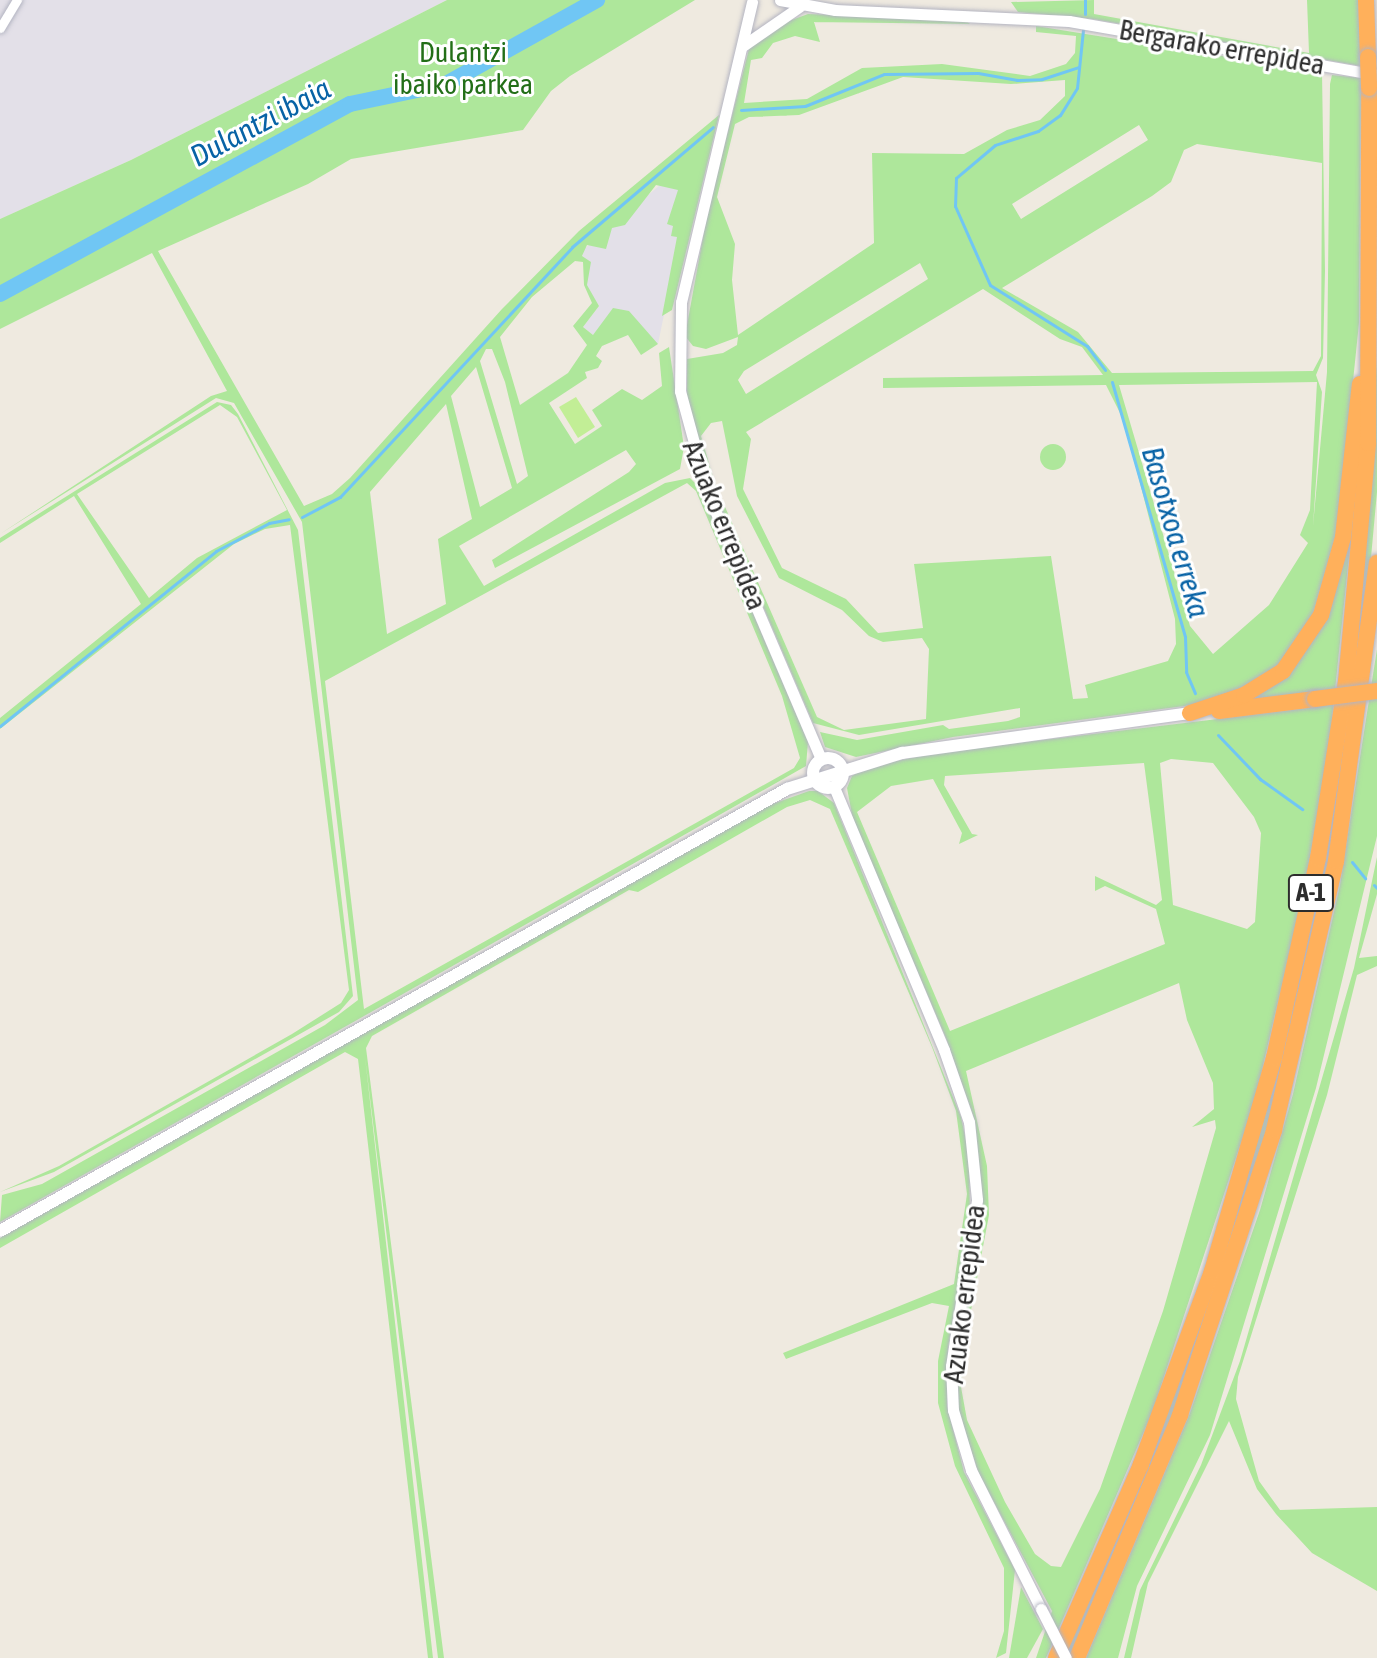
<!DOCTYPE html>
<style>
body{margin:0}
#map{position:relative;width:1377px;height:1658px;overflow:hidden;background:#efeae0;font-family:"Asap Condensed",sans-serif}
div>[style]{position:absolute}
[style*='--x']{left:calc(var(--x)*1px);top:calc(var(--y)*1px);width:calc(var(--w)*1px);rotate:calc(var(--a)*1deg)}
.industrial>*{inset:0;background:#e3e0e8}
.green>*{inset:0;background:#aee79b}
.round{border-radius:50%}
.pitch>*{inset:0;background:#c2ee96}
.stream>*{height:3px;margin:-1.5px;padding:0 1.5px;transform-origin:1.5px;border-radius:1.5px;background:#70c6f4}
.river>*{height:16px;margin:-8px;padding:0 8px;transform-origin:8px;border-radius:8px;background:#70c6f4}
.roads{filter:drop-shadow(0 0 2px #b3b4c1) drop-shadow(0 0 2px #b3b4c1)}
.minor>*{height:9px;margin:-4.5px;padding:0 4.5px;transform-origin:4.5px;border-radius:4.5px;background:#fff}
.tertiary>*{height:11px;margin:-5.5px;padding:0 5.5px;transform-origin:5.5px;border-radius:5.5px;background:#fff}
.secondary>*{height:12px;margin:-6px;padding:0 6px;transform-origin:6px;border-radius:6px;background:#fff}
.secondary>.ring{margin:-6px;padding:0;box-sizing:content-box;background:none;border:12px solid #fff;border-radius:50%}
.motorway>*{height:16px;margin:-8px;padding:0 8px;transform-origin:8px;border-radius:8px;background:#ffb05b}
.bridges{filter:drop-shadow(0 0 2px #b3b4c1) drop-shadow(0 0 2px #b3b4c1)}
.tertiary-bridge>*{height:11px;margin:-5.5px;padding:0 5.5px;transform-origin:5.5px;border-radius:5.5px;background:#fff}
.motorway-bridge>*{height:16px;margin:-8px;padding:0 8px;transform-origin:8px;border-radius:8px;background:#ffb05b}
span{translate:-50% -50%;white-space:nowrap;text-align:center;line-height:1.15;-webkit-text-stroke:6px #fff;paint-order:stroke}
.shield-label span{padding:2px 6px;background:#fff;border:2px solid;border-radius:6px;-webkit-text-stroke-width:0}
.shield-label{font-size:26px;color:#2d2d2d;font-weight:700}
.street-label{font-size:28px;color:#2d2d2d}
.park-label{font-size:28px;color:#236f18}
.water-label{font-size:30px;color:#0863a6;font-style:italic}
</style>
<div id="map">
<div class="industrial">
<i style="clip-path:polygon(0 0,447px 0,131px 160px,0 219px)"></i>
<i style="clip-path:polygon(697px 154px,658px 344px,631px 326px,593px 335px,583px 327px,599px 306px,586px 285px,590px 262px,582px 257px,584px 249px)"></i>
</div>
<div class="green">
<i style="clip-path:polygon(evenodd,447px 0,695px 0,570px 76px,551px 91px,523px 130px,351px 159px,308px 184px,158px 251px,304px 506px,332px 494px,350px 478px,502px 309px,579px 231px,719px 115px,672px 310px,662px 316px,677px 237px,671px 236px,673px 226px,667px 224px,678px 190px,656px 185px,625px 225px,612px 228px,606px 249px,587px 245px,582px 256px,591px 262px,587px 285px,599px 306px,583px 327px,593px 335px,613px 308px,629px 311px,658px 344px,641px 355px,628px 335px,602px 346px,596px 356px,602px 361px,598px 368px,585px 372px,587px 378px,549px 403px,575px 444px,602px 426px,592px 410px,622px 389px,642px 400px,662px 386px,659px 353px,669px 347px,684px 447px,680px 469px,495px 568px,492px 560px,629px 472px,636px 464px,626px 450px,459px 546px,484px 586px,665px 483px,690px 478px,699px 487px,808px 742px,806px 766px,0 1222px,2px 1195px,42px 1184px,325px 1025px,358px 1000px,302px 522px,234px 403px,216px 398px,0 534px,211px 396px,227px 391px,152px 253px,0 329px,0 219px,131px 160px,447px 0,575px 261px,583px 262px,584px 285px,592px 303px,573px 326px,587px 345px,568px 373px,520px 405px,500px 337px,532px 297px,575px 261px,447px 0,486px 349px,492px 349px,505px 382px,528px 476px,517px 484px,480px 361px,486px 349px,447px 0,476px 367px,512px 488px,480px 507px,451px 396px,476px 367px,447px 0,446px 404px,472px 519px,438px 539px,446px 604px,387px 634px,370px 492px,446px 404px,447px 0,687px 483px,696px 491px,782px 696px,800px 758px,794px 768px,364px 1009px,325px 681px,687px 483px)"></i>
<i style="clip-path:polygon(1094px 0,1094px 14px,1309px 53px,1307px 0,1358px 0,1361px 66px,1093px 19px,1018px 12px,1011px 2px)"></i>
<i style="clip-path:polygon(evenodd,808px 14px,965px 20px,970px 24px,814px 22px,820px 42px,795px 36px,773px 43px,762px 58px,751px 60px,744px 103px,807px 99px,862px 68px,942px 64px,1030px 76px,1066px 64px,1075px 53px,1076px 36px,1036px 32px,1036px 26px,1322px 72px,1325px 271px,1323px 358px,1316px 375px,1322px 392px,1313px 526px,1327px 372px,1330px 84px,1332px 75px,1361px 78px,1359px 323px,1338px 527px,1310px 624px,1277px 667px,1256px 682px,1207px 703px,953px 737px,856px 757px,825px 747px,820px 732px,857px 740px,943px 725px,949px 729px,1008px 721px,1020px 717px,1020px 708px,859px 735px,813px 723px,702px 463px,687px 402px,687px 359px,723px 353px,737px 345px,738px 337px,706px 349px,693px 346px,685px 336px,708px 210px,751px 41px,762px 31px,808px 14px,903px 77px,1011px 84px,1065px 80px,1065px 96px,1040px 120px,1007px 130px,964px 154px,872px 153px,874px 243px,738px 335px,732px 280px,735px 244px,717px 197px,735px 124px,749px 117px,799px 115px,903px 77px,808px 14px,1139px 125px,1148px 140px,1021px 219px,1012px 204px,1139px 125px,808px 14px,1197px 144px,1322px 163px,1321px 356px,1313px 371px,1112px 373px,1078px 332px,1002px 288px,1152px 196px,1171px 182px,1184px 150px,1197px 144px,808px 14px,920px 263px,928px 279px,746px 394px,738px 380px,744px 371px,920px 263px,808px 14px,983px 289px,1060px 339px,1082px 347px,1103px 375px,883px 378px,883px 388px,1106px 385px,1124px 421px,1175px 619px,1176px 644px,1168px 661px,1085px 685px,1088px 698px,1073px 699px,1051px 556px,914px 564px,923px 628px,878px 633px,846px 599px,782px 568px,743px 489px,751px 439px,746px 432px,983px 289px,808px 14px,1317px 382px,1310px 510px,1300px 535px,1308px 543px,1269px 605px,1213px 654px,1190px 626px,1119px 385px,1317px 382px,808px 14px,722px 421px,737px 496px,779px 578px,842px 610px,869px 636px,883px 642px,922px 638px,929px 649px,926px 719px,844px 730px,817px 717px,715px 484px,701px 436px,711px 423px,722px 421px)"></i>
<i style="clip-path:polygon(1377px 361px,1377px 492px,1363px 645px,1332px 852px,1281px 1085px,1170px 1424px,1070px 1658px,1061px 1658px,1230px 1231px,1356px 653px)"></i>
<i style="clip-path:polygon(evenodd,217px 402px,231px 405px,238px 414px,298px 530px,353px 996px,339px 1012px,54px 1172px,0 1192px,59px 1166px,292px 1034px,341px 1003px,349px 990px,290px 525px,265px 529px,234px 544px,0 729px,0 718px,141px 604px,74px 496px,0 543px,0 538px,217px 402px,220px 405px,237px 417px,287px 510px,197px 558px,149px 598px,77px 494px,220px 405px)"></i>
<i class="round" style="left:1040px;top:444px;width:26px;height:26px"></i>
<i style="clip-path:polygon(evenodd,1357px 479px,1329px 748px,1305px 886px,1255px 1100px,1152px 1413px,1046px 1658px,1036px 1658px,1052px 1611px,979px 1474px,958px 1411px,959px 1349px,983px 1204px,975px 1121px,946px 1038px,853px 820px,847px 788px,852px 776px,867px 767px,936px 753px,1317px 707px,1316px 693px,1236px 704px,1303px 652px,1357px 479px,1171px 759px,1213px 763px,1254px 817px,1261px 833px,1255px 922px,1247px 929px,1173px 905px,1160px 763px,1171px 759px,1357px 479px,1144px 763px,1162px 900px,1156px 905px,1095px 876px,1095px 891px,1105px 886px,1156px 909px,1165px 944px,950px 1031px,857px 812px,891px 786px,933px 779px,962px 833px,959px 844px,978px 835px,972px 834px,944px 785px,945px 776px,1144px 763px,1357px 479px,1179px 983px,1187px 1020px,1213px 1083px,1214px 1109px,1192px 1127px,1215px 1120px,1216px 1128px,1163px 1311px,1100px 1489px,1061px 1567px,1051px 1566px,1035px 1554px,1005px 1502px,967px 1420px,961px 1387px,965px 1342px,989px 1215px,987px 1166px,966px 1071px,1179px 983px)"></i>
<i style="clip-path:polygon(1377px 649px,1377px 836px,1316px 1088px,1210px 1435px,1137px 1586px,1118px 1658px,1086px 1658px,1190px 1413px,1260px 1210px,1293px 1094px,1340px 885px)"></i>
<i style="clip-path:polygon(809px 791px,818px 791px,834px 803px,961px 1117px,969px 1155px,970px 1217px,948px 1348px,947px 1406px,964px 1472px,1015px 1570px,1006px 1653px,996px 1658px,1004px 1631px,1004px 1568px,955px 1466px,938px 1403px,938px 1361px,949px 1306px,932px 1303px,786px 1359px,783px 1353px,954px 1284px,967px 1194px,956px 1111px,932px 1047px,830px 809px,810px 800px,787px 807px,638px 892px,629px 890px,372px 1036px,366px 1048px,444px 1658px,438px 1658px,365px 1057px,433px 1658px,428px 1658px,358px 1059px,345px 1052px,0 1248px,0 1238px,767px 806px)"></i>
<i style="clip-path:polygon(1377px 857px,1377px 894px,1359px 958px,1377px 956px,1377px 966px,1357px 975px,1327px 1095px,1238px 1377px,1236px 1399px,1259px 1481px,1280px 1510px,1377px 1507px,1377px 1591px,1312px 1553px,1276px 1514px,1257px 1489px,1229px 1421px,1148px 1583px,1131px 1658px,1124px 1658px,1140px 1590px,1201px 1465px,1240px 1361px,1354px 968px)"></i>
<i style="clip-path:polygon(1021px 1587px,1043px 1629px,1027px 1658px,1009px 1658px)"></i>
</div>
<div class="pitch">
<i style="clip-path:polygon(576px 397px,595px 427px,578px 438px,559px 407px)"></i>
</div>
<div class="stream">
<i style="--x:1085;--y:14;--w:14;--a:-90"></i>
<i style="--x:1083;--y:30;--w:58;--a:95.9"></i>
<i style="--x:1077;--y:88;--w:32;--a:122"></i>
<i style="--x:1060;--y:115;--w:27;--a:144"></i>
<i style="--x:1038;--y:131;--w:45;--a:162"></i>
<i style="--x:995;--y:145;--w:51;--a:139.8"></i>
<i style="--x:956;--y:178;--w:28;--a:92"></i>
<i style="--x:955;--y:206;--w:86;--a:66.1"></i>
<i style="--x:990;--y:285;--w:115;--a:32.2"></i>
<i style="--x:1087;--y:346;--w:30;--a:53"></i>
<i style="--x:741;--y:110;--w:64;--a:-3.6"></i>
<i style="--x:805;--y:106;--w:85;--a:-22.1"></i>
<i style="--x:884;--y:74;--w:94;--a:-0.6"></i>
<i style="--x:978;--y:73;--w:40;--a:10"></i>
<i style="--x:1017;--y:80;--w:25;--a:-2"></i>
<i style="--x:1042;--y:79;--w:39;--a:-18"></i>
<i style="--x:1112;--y:382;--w:265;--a:74"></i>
<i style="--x:1185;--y:637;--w:35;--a:88"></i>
<i style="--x:1186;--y:672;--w:23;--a:67"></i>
<i style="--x:302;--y:517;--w:43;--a:-27.8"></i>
<i style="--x:340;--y:497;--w:341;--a:-47.1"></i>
<i style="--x:572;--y:247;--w:185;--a:-40.4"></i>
<i style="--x:0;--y:726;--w:278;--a:-39"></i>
<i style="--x:216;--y:551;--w:60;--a:-27.8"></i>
<i style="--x:269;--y:523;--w:20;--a:-11"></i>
<i style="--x:1218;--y:735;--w:61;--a:46.3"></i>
<i style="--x:1260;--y:779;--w:52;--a:35.5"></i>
<i style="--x:1352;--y:862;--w:21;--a:51"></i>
<i style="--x:1374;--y:885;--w:4;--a:45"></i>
</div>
<div class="river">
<i style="--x:0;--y:294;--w:398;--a:-28.5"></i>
<i style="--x:350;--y:104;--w:98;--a:-11.8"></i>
<i style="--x:446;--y:84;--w:173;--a:-29.1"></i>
</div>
<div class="roads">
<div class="minor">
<i style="--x:0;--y:28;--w:33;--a:-59"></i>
</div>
<div class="tertiary">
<i style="--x:780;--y:0;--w:56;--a:10.3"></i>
<i style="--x:835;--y:10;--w:234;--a:2.7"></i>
<i style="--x:1069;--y:21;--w:313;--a:9.9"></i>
<i style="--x:752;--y:2;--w:308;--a:103.3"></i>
<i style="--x:681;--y:302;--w:89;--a:90.6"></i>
<i style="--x:680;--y:391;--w:107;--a:74.8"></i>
<i style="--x:708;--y:494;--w:288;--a:66.9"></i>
<i style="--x:744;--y:45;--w:67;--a:-34.6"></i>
<i style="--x:834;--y:787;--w:285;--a:67.3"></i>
<i style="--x:944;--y:1050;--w:76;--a:70.9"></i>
<i style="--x:969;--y:1122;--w:78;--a:84.1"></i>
<i style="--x:977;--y:1200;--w:168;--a:98.9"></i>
<i style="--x:951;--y:1366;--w:44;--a:87.4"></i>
<i style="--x:953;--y:1410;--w:63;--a:73.3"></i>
<i style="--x:971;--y:1470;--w:156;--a:63.3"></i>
</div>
<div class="secondary">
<i class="ring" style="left:813px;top:758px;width:18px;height:18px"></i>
<i style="--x:0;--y:1231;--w:903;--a:-29.32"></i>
<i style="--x:787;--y:789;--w:121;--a:-17.4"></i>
<i style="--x:902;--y:753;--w:291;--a:-7.9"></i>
</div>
<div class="motorway">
<i style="--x:1366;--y:0;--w:57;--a:88"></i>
<i style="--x:1219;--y:711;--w:97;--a:-7.1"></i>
<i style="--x:1190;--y:713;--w:57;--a:-18.4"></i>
<i style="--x:1244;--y:695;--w:46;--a:-31.6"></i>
<i style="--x:1283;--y:671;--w:68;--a:-55.8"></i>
<i style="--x:1321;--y:615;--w:81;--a:-74.2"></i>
<i style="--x:1343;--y:537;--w:154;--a:-83.7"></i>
<i style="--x:1056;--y:1658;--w:212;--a:-66.3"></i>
<i style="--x:1141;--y:1464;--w:206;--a:-69.8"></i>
<i style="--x:1212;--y:1271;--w:222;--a:-73.8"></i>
<i style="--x:1274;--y:1058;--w:205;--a:-77.6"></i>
<i style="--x:1318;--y:858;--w:178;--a:-81"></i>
<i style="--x:1346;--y:682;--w:240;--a:-84.7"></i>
<i style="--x:1368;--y:443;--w:355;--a:-89.8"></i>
<i style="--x:1077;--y:1658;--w:264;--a:-67"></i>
<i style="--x:1180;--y:1415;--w:300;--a:-71.7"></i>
<i style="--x:1274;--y:1130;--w:276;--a:-77"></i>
<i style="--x:1336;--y:861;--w:301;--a:-82.2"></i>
</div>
</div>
<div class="bridges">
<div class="tertiary-bridge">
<i style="--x:1041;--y:1609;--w:55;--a:63"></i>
</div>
<div class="motorway-bridge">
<i style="--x:1368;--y:57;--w:31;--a:88"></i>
<i style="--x:1315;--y:699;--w:63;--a:-7.4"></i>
</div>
</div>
<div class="shield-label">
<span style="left:1311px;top:893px">A-1</span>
</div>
<div class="street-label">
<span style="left:1222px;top:47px;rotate:10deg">Bergarako errepidea</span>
<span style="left:725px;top:525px;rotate:68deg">Azuako errepidea</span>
<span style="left:964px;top:1294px;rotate:-83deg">Azuako errepidea</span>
</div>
<div class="park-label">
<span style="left:463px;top:68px">Dulantzi<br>ibaiko parkea</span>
</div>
<div class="water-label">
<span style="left:260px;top:122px;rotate:-28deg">Dulantzi ibaia</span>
<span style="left:1176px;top:532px;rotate:74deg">Basotxoa erreka</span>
</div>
</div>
